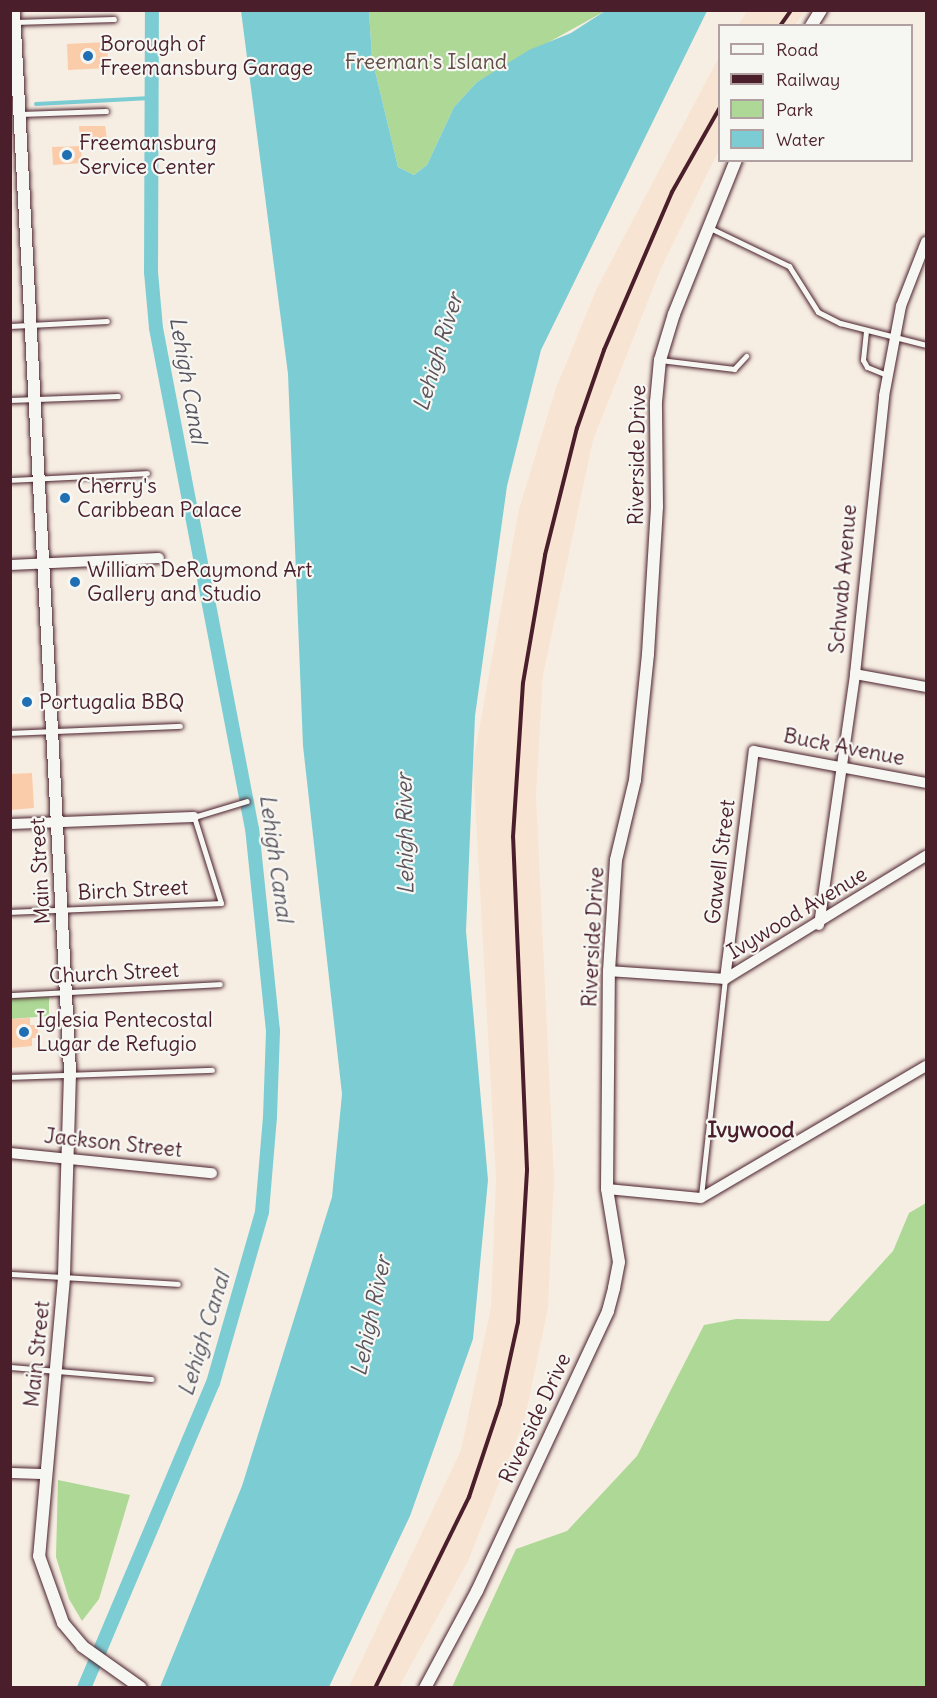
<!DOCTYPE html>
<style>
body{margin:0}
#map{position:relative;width:937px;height:1698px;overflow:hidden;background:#f7eee3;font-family:Delius,sans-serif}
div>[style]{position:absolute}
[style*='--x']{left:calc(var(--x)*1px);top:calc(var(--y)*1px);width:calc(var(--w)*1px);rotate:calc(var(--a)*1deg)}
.built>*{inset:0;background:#f8e4d2}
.green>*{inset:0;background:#add896}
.water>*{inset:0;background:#7ccdd3}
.stream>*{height:4px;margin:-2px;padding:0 2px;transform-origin:2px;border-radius:2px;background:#7ccdd3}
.canal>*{height:14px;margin:-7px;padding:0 7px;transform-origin:7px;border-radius:7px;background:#7ccdd3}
.building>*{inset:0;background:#fbcca9}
.roads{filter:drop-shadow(0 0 2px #4a1f2b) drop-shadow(0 0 2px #4a1f2b)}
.service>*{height:5px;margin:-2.5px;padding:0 2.5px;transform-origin:2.5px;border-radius:2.5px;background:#f6f6f2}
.minor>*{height:10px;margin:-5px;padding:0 5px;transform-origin:5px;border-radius:5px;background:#f6f6f2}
.tertiary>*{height:12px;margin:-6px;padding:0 6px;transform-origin:6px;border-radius:6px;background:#f6f6f2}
.rail>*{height:4px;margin:-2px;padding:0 2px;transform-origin:2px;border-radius:2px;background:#4a1f2b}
.dots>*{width:16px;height:16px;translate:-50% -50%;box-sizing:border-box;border:3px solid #f6f6f2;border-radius:50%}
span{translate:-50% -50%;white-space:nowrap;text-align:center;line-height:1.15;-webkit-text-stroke:4.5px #f6f6f2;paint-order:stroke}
.poi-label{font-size:21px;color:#4a1f2b}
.left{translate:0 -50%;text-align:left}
.park-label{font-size:21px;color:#634d46}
.street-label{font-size:21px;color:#4a1f2b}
.water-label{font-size:22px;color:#59535d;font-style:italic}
.neighbourhood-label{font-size:22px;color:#4a1f2b;font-weight:700}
.frame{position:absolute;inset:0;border:12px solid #4a1f2b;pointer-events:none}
.legend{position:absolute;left:718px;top:24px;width:195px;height:138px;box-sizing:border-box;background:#f6f6f2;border:2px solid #b1a0a2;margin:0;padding:8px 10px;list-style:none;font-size:18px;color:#4a1f2b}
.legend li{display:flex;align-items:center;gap:12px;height:30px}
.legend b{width:30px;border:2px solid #b1a0a2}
</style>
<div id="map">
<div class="built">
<i style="clip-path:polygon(747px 11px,747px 10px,805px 11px,795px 25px,738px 25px)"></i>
<i style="clip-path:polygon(719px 57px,719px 150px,661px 268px,593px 440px,543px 675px,536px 795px,554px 1178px,548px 1308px,525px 1418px,468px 1561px,399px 1687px,349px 1687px,461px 1450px,491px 1307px,496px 1179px,473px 763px,519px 509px,556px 388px,597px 288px)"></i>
</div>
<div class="green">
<i style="clip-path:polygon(369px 11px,605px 11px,477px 82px,454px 107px,427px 165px,414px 175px,398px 167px,372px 58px)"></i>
<i style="clip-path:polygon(49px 997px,49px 1016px,11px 1019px,11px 998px)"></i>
<i style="clip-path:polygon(926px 1203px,926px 1687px,452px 1687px,516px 1549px,567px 1531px,637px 1456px,704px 1325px,736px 1319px,829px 1321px,893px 1251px,909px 1213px)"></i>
<i style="clip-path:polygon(58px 1480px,130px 1495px,99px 1599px,82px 1621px,69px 1599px,56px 1557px)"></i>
</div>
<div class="water">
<i style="clip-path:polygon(241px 11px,369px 11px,372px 58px,398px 167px,414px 175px,427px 165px,454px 107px,477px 82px,529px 50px,571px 33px,605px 11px,707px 11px,541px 350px,507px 486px,475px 716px,466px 931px,488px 1180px,473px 1339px,410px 1516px,329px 1687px,160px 1687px,242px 1486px,332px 1197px,342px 1094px,303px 746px,288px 374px)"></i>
</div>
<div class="stream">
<i style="--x:36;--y:104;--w:115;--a:-3"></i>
</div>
<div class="canal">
<i style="--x:84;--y:1688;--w:331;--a:-67.1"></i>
<i style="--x:213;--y:1383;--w:178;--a:-74"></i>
<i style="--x:262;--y:1212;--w:95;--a:-85.2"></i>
<i style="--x:270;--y:1117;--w:86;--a:-88"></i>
<i style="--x:273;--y:1031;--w:203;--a:-95.9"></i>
<i style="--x:252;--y:829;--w:510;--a:-100.85"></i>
<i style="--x:156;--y:328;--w:56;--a:-95.1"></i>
<i style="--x:151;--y:272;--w:262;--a:-89.8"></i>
</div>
<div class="building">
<i style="clip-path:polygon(107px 42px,108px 68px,68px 70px,67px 44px)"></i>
<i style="clip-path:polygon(79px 126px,105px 126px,107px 139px,80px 140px)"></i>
<i style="clip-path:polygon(81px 146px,82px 163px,53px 165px,52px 147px)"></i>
<i style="clip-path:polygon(32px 773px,34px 808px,10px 810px,10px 774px)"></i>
<i style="clip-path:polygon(30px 1018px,30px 1025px,38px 1025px,38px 1038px,32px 1038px,32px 1046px,10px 1048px,10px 1019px)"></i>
</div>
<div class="roads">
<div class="service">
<i style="--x:14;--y:22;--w:100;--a:-1.7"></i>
<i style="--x:20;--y:114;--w:86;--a:-2"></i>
<i style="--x:710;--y:228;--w:88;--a:25.7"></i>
<i style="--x:789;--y:266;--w:54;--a:57.8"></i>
<i style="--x:818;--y:312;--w:25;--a:27"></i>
<i style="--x:840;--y:323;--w:89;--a:14.3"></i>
<i style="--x:10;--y:326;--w:97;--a:-3"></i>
<i style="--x:866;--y:331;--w:29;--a:96"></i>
<i style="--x:863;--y:360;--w:8;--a:60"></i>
<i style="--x:867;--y:367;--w:22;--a:22"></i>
<i style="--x:660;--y:360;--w:75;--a:6.9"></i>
<i style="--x:734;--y:369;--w:18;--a:-47"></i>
<i style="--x:10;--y:400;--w:108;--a:-2.1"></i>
<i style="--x:10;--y:480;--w:137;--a:-2.9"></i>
<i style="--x:10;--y:733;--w:170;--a:-2.4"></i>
<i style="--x:10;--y:912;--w:211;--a:-2.4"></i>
<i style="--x:221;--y:903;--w:90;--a:-107.4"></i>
<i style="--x:194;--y:817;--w:55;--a:-16.8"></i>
<i style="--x:10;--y:995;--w:210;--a:-3"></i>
<i style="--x:10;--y:1077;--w:202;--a:-2"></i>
<i style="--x:701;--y:1196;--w:218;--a:-83.7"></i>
<i style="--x:10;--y:1274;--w:168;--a:3.4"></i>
<i style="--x:10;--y:1367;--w:142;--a:4.9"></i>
</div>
<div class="minor">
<i style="--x:10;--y:565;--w:149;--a:-2.7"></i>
<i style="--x:855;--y:674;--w:72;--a:10.4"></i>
<i style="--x:10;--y:824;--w:184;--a:-2.2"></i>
<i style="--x:819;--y:925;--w:254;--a:-81.8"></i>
<i style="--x:855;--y:674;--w:280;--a:-84"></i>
<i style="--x:884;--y:396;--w:92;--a:-79.3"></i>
<i style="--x:901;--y:306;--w:69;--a:-68.7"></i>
<i style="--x:609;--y:971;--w:116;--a:3.9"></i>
<i style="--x:725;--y:979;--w:236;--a:-31.5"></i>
<i style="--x:725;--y:979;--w:230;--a:-82.8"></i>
<i style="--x:754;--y:751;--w:175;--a:10.5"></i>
<i style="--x:10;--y:1153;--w:203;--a:5.7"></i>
<i style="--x:607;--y:1189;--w:94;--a:5.5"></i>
<i style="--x:701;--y:1198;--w:261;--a:-30.4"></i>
<i style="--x:10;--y:1473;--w:33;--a:2"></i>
</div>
<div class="tertiary">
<i style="--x:14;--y:10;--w:1064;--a:86.98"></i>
<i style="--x:70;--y:1073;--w:205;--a:91.7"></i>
<i style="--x:64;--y:1278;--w:279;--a:95.1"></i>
<i style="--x:39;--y:1556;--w:71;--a:70.3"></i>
<i style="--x:63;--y:1623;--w:30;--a:50"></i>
<i style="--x:82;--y:1646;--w:72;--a:35.4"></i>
<i style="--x:811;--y:26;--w:19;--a:-58"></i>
<i style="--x:425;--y:1688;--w:110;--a:-61.8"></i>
<i style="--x:477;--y:1591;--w:309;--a:-64.9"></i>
<i style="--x:608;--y:1311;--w:24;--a:-75"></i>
<i style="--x:614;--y:1288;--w:26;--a:-79"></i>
<i style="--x:619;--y:1262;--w:74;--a:-99.3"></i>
<i style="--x:607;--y:1189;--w:218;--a:-89.5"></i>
<i style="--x:609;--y:971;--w:111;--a:-86.4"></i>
<i style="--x:616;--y:860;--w:82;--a:-76.6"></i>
<i style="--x:635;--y:780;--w:127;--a:-84.1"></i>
<i style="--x:648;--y:654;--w:148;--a:-86.5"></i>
<i style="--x:657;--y:506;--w:104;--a:-90.6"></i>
<i style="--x:656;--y:402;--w:42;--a:-84.6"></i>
<i style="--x:660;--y:360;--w:48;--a:-73.1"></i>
<i style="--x:674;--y:314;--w:166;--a:-68.1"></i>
</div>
</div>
<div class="rail">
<i style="--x:780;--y:26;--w:19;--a:-55"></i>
<i style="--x:375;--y:1688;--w:213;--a:-63.8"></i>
<i style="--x:469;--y:1497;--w:98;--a:-71.6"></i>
<i style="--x:500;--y:1404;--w:84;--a:-77.6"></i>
<i style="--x:518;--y:1322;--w:153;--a:-86.6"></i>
<i style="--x:527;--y:1169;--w:332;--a:-92.4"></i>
<i style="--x:513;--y:837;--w:154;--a:-86.3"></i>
<i style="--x:523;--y:683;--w:130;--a:-80.2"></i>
<i style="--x:545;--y:555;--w:131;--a:-75.9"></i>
<i style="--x:577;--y:428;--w:83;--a:-70.9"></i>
<i style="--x:604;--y:350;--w:172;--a:-66.7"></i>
<i style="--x:672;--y:192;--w:98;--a:-60.5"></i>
</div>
<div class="dots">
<i style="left:88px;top:56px;background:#1f6fb2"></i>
<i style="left:67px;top:155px;background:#1f6fb2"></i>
<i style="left:65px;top:498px;background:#1f6fb2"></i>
<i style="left:75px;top:582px;background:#1f6fb2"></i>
<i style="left:27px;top:702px;background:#1f6fb2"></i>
<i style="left:24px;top:1032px;background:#1f6fb2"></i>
</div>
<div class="poi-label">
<span class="left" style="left:100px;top:56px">Borough of<br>Freemansburg Garage</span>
<span class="left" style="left:79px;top:155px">Freemansburg<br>Service Center</span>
<span class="left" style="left:77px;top:498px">Cherry's<br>Caribbean Palace</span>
<span class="left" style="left:87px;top:582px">William DeRaymond Art<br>Gallery and Studio</span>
<span class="left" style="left:39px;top:702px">Portugalia BBQ</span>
<span class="left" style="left:36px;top:1032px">Iglesia Pentecostal<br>Lugar de Refugio</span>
</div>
<div class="park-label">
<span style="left:426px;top:62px">Freeman's Island</span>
</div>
<div class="street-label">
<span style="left:637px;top:455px;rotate:-89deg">Riverside Drive</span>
<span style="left:843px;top:579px;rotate:-85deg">Schwab Avenue</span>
<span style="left:844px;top:747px;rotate:11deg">Buck Avenue</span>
<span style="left:720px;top:862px;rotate:-83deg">Gawell Street</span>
<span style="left:40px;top:871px;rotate:-93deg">Main Street</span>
<span style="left:133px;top:890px;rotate:-3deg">Birch Street</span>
<span style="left:797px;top:913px;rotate:-31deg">Ivywood Avenue</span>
<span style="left:593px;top:937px;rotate:-87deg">Riverside Drive</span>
<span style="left:114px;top:973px;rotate:-3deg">Church Street</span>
<span style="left:113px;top:1143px;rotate:6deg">Jackson Street</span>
<span style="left:37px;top:1354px;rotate:-84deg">Main Street</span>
<span style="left:535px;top:1418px;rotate:-65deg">Riverside Drive</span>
</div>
<div class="water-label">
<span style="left:438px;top:352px;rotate:-73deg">Lehigh River</span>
<span style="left:188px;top:380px;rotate:80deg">Lehigh Canal</span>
<span style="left:405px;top:834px;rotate:-91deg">Lehigh River</span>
<span style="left:276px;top:858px;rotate:82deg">Lehigh Canal</span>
<span style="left:371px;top:1316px;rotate:-78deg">Lehigh River</span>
<span style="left:204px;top:1334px;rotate:-73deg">Lehigh Canal</span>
</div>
<div class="neighbourhood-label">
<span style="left:751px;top:1130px">Ivywood</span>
</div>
<div class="frame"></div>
<ul class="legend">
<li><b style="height:8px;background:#f6f6f2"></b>Road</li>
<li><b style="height:8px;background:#4a1f2b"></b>Railway</li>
<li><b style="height:16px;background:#add896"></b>Park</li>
<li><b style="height:16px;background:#7ccdd3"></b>Water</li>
</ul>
</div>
